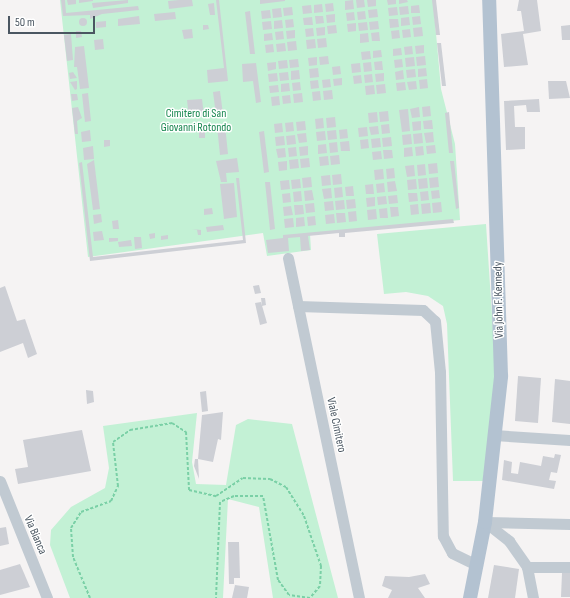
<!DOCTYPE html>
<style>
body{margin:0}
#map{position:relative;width:570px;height:598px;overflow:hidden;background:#f5f3f3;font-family:"Sofia Sans Condensed",sans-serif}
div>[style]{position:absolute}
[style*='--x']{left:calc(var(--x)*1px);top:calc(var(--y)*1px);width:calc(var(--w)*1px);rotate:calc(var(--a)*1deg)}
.green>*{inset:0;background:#c3f1d5}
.building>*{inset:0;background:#cdcfd5}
.round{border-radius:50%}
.path>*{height:2px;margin-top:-1px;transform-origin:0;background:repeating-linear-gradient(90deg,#7ad0a6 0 3px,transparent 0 5px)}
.minor>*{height:11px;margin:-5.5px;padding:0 5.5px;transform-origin:5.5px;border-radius:5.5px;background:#c1cad2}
.major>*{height:14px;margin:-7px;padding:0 7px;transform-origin:7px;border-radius:7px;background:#b3c2d1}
span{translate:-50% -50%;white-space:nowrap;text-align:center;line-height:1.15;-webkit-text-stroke:3px #fff;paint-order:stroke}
.park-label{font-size:12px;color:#17864f}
.street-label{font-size:12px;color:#4a5661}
.scale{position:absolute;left:8px;top:16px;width:87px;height:18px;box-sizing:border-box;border:2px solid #4a5661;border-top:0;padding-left:5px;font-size:12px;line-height:14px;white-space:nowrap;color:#4a5661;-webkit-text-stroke:3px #fff;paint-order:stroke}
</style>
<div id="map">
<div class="green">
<i style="clip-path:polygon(60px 0,433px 0,441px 89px,455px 144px,460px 220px,310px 234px,311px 250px,267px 256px,263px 233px,88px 257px)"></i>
<i style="clip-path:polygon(486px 224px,496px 377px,483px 481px,453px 481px,447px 324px,443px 306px,428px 296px,406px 292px,384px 294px,377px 234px)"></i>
<i style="clip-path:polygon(197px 413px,192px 462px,196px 484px,226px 485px,236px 425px,248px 419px,292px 424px,338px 598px,273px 598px,259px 507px,228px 499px,223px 598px,70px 598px,50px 545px,51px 530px,71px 507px,105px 488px,109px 468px,103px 426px)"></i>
</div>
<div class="building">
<i style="clip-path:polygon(61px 0,65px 0,66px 13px,138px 6px,139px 10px,102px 14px,90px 19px,90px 15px,63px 16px)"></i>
<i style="clip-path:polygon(67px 0,76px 0,76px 4px,68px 5px)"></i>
<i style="clip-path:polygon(79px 0,93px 0,93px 1px,79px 3px)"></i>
<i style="clip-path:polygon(128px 0,128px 3px,93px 8px,92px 3px)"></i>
<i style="clip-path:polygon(179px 0,192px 0,193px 6px,169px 9px,168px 1px)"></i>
<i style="clip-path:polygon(216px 0,219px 0,228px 81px,208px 83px,207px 70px,224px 68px)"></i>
<i style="clip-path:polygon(260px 0,285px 0,285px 1px,260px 4px)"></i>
<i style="clip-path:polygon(353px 0,354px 9px,345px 10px,345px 1px)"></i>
<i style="clip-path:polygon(356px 0,364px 0,365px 7px,357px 8px)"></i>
<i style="clip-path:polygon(367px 0,376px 0,376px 6px,368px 7px)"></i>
<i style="clip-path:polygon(387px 0,396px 0,396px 4px,388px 5px)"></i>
<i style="clip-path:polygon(399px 0,407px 0,408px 2px,399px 4px)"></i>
<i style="clip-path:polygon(432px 0,436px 0,440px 35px,436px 35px)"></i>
<i style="clip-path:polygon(519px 0,537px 0,541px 31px,523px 34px,528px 65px,504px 67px,501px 34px,524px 31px,521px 11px,517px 11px)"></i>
<i style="clip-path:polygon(214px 3px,215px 15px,210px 15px,208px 4px)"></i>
<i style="clip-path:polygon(333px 3px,334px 11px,326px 12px,325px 4px)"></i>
<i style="clip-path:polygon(322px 4px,323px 12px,314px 13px,314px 5px)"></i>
<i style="clip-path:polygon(311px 5px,312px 13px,303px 14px,302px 6px)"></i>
<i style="clip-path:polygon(419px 5px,420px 13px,411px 13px,411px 6px)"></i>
<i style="clip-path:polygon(408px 6px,409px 14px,400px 15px,399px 7px)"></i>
<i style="clip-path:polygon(292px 7px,293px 15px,284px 16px,283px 8px)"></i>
<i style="clip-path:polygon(397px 7px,398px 15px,389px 16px,388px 8px)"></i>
<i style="clip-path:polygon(281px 8px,282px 17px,273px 18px,272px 9px)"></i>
<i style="clip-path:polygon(377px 9px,378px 17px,369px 18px,368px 10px)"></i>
<i style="clip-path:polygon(270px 10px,271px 18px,262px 19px,261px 11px)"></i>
<i style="clip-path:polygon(250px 11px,255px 54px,250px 54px,245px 12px)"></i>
<i style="clip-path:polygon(365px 11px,366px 19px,358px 20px,357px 12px)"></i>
<i style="clip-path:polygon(175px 12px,176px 19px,155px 21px,154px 14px)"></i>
<i style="clip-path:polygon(354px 12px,355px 20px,347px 21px,346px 13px)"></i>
<i style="clip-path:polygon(335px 14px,335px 22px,327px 23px,326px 15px)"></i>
<i style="clip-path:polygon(139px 16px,140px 24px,118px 26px,118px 19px)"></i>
<i style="clip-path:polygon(315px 16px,323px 16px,324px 23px,316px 24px)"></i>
<i style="clip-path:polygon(420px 16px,421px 24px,413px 25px,412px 17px)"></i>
<i style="clip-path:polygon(312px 17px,313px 25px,304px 25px,303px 18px)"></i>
<i style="clip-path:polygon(409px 17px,410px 25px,401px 26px,401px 18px)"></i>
<i class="round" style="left:79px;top:18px;width:8px;height:8px"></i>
<i style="clip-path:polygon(293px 19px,294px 27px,286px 28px,285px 20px)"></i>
<i style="clip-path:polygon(389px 19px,398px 19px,399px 27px,390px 28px)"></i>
<i style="clip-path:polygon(282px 20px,283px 28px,274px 29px,274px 21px)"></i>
<i style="clip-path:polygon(106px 21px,106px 27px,96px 28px,96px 22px)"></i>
<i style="clip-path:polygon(271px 21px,272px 29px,263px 30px,262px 22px)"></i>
<i style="clip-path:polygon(378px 21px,379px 29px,370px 30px,369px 22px)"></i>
<i style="clip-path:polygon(367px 22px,368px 30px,359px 31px,358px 23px)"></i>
<i style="clip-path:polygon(356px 23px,356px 31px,348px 32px,347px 24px)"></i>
<i style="clip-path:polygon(203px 25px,208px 25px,209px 29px,203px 30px)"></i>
<i style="clip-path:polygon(336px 25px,337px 33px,328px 34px,327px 26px)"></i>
<i style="clip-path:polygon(570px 25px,570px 40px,562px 40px,561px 26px)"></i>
<i style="clip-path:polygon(325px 27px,325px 35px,317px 36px,316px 28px)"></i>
<i style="clip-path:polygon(422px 27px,423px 36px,414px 37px,413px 28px)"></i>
<i style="clip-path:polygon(313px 28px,314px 36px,306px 37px,305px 29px)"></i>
<i style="clip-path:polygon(192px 29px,193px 38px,184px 39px,182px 30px)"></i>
<i style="clip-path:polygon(410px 29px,411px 37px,403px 38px,402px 30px)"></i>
<i style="clip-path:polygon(295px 30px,295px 38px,287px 39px,286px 31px)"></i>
<i style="clip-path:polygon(399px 30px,400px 38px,392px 39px,391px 31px)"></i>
<i style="clip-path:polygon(76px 31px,81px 31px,82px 37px,76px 38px)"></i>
<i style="clip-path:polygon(283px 31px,284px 39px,276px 40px,275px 32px)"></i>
<i style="clip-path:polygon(379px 32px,380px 41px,372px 41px,371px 33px)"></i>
<i style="clip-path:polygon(272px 33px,273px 40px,264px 41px,264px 34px)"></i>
<i style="clip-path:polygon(368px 33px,369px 42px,360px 43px,360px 34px)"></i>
<i style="clip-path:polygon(71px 34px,73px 60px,67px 61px,64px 35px)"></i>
<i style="clip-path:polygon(326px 38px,327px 47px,318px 48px,317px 39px)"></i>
<i style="clip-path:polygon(103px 39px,104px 49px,95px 50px,94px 40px)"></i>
<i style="clip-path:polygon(315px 39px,316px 48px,307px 49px,306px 40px)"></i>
<i style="clip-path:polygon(296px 41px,297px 50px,288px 51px,287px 42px)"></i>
<i style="clip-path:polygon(285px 43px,286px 51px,277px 52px,276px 44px)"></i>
<i style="clip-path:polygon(437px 43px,441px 43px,446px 86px,442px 86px)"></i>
<i style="clip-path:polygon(273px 44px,274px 52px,266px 53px,265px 45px)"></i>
<i style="clip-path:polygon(424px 45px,424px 53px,416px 54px,415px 46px)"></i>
<i style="clip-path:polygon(84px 46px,89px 88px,80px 89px,77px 67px,74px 67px,75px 47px)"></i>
<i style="clip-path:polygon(412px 46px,413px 54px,405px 55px,404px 47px)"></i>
<i style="clip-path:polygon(401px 48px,402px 55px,393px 56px,393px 49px)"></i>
<i style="clip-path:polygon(381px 50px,382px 57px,373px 58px,373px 51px)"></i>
<i style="clip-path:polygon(370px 51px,371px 59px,362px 60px,361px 52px)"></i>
<i style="clip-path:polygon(328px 56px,329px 64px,320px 65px,319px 57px)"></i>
<i style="clip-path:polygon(425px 56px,426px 65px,417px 66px,416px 57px)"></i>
<i style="clip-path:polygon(317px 57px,317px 65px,309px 66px,308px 58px)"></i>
<i style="clip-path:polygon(414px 57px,415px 66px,406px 67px,405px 58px)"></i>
<i style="clip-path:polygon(298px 59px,299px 67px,290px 68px,289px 60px)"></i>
<i style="clip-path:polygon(402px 59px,403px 67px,395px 68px,394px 60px)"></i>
<i style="clip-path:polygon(287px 60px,288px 68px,279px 69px,278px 61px)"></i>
<i style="clip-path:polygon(382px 61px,383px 70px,375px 70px,374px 62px)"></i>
<i style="clip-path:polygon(276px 62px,276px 69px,268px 71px,267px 63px)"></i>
<i style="clip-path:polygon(371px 62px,372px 71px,364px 72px,363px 63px)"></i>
<i style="clip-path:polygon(256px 63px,261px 102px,256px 103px,253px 81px,243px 82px,242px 64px)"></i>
<i style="clip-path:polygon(360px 63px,361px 72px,352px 73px,351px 64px)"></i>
<i style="clip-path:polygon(340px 66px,341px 74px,333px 75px,332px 67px)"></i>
<i style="clip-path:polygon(318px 68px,319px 77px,310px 78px,309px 69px)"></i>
<i style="clip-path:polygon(426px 68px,427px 76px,418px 77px,418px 69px)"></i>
<i style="clip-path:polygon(415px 69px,416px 77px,407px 78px,406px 70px)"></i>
<i style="clip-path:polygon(299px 70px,300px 79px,291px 80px,291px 71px)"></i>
<i style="clip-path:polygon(403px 70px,404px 79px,396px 80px,395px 72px)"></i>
<i style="clip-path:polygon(73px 72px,77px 78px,70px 79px,69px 73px)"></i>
<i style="clip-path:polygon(288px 72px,289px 80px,280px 81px,279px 73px)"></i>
<i style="clip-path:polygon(277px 73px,278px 81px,269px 82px,268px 74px)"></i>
<i style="clip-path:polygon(384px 73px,384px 81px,376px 82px,375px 74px)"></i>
<i style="clip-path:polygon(372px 74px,373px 82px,365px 83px,364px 75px)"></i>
<i style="clip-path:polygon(361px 75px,362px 83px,354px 84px,353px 76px)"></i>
<i style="clip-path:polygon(342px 78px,342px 85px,334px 86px,333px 79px)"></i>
<i style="clip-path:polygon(330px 79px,331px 87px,323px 88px,322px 80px)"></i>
<i style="clip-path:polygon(427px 79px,428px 88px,420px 89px,419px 80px)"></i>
<i style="clip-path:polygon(318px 80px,319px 88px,311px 89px,310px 81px)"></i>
<i style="clip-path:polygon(77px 81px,77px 89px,75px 90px,70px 82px)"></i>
<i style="clip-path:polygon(416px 81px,417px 89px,409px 90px,407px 82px)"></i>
<i style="clip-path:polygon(548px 81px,566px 81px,570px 98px,549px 99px)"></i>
<i style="clip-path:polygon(300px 82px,301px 90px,293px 91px,292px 83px)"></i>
<i style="clip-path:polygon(405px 82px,406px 90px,397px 91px,396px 83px)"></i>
<i style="clip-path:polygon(289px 83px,290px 91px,281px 92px,281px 84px)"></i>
<i style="clip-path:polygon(385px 84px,386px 93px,377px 94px,376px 85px)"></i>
<i style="clip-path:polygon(278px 85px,279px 92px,270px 93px,269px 86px)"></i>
<i style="clip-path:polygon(374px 85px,375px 94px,366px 95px,365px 86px)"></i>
<i style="clip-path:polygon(332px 90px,333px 99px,324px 100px,323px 91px)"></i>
<i style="clip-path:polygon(220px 91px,223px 114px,216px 115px,213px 92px)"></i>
<i style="clip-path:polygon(320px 91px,321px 100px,313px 101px,312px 92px)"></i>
<i style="clip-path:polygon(88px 93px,91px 121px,85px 122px,82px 94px)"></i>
<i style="clip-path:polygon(302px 93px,303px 102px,294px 103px,293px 94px)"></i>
<i style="clip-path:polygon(71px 94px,77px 94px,78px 100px,72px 101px)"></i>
<i style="clip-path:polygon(290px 95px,291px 103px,283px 104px,282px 96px)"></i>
<i style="clip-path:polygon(279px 96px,280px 105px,272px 106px,271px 97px)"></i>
<i style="clip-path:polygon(202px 99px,204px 116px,189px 118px,187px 100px)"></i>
<i style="clip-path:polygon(539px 99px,540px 112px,527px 112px,526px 105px,514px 106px,515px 127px,525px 127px,525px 149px,506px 150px,504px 101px)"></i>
<i style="clip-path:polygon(430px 106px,431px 116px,423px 117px,422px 107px)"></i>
<i style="clip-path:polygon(78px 107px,82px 118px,77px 121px,78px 134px,75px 134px,72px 108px)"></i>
<i style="clip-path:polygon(419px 107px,420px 117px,412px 118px,410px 109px)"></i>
<i style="clip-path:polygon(408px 109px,410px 131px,402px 132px,399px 110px)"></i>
<i style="clip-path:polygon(388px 111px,389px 121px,380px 122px,379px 112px)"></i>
<i style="clip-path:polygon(377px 112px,378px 122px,369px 123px,368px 113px)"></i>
<i style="clip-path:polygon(449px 112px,453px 153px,449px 153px,445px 113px)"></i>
<i style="clip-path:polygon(179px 114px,185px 114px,185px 119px,179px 119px)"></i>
<i style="clip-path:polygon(335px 117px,336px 127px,327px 128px,326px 118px)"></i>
<i style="clip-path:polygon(323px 118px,324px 128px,316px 129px,315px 119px)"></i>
<i style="clip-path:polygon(432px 120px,433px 129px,424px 129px,423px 121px)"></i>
<i style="clip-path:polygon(305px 121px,306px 130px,297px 131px,296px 122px)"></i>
<i style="clip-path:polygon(421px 121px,421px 130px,413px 131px,412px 122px)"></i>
<i style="clip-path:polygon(293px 122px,294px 131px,286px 132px,285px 123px)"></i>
<i style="clip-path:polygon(282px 123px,283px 132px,275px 133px,274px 124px)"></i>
<i style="clip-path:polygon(389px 124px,390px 133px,382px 134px,381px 125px)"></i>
<i style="clip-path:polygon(225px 125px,228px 154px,220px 155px,217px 126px)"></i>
<i style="clip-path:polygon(378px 126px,379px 134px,371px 135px,369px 127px)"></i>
<i style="clip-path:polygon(367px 127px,368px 136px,359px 137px,358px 128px)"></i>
<i style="clip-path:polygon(347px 129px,348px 138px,340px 139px,339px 130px)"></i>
<i style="clip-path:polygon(90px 130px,91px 141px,82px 142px,81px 132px)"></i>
<i style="clip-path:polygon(336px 130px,337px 139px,328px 140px,327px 131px)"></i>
<i style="clip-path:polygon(199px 131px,205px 131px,205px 138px,199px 138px)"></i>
<i style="clip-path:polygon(264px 131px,269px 172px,264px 173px,259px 132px)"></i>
<i style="clip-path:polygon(325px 131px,326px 140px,317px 141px,316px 132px)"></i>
<i style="clip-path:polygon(433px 132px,434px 142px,426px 143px,424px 133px)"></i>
<i style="clip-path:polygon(306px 133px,307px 142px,299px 143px,297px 134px)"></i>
<i style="clip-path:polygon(422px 133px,423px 143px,414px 144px,413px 134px)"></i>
<i style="clip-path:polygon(411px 134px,412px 144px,403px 145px,402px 135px)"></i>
<i style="clip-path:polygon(295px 135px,296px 144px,287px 145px,286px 136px)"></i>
<i style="clip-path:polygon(284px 136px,285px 145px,276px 146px,275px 137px)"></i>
<i style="clip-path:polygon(391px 137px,392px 146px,383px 147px,382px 138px)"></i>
<i style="clip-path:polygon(380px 138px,381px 147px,372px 148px,371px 139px)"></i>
<i style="clip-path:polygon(368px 139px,369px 148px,361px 149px,360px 140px)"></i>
<i style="clip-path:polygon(104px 140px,110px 140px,110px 146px,104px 147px)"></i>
<i style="clip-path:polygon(349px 141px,350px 151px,341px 151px,340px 142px)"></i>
<i style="clip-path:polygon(337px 142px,338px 152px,330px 153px,329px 143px)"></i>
<i style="clip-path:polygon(326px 144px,327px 153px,318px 154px,318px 145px)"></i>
<i style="clip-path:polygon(435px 145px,436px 153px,427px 154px,426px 146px)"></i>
<i style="clip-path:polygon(93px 146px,94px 159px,84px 160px,83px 148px)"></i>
<i style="clip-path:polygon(308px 146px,308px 155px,300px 156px,299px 147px)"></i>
<i style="clip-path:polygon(423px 146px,424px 155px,416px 156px,415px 147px)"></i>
<i style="clip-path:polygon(296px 147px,297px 156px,289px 157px,288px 148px)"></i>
<i style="clip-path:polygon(412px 147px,413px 156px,404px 157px,404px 148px)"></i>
<i style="clip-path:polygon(285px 148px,286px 157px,278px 158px,276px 149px)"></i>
<i style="clip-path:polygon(383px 150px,392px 150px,393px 158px,384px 159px)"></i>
<i style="clip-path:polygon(381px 151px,382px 159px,373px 160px,372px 152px)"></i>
<i style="clip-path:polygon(339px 155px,340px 164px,331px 165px,330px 156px)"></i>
<i style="clip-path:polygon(328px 156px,329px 165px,320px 166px,319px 157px)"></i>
<i style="clip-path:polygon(237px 158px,239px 172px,226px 173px,227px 182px,221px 182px,216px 161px)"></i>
<i style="clip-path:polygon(309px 158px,310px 167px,301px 168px,300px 159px)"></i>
<i style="clip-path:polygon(298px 159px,299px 168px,290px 169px,289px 160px)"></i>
<i style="clip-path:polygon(94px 160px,100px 209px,93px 210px,87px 164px)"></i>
<i style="clip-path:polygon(287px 161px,287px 170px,279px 171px,278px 162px)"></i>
<i style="clip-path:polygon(450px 161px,454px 161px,459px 208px,456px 209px)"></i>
<i style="clip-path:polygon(82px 162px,93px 257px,243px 240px,236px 178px,239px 178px,246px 243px,90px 261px,79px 163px)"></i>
<i style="clip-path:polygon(437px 163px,438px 173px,429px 174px,428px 164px)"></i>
<i style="clip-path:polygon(425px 164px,426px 175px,418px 176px,417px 165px)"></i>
<i style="clip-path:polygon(414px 165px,415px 176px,407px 177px,405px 166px)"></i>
<i style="clip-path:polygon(394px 168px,395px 178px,387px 179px,386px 169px)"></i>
<i style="clip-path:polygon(383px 169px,384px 179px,375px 180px,374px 170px)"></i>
<i style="clip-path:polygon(341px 174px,342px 184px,333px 185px,332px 175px)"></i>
<i style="clip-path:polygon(330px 175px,331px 185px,322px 186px,321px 176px)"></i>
<i style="clip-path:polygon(311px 177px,312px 187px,303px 188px,302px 178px)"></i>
<i style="clip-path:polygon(438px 177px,439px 187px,430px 188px,429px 178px)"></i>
<i style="clip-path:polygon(427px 178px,428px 188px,419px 189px,418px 179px)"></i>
<i style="clip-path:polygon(300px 179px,301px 188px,292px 189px,291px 180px)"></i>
<i style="clip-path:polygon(416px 179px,417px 189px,408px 190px,407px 180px)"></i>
<i style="clip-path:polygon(289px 180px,290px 189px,281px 190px,280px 181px)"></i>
<i style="clip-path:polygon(395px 181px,397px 191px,388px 192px,387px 182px)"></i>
<i style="clip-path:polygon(265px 182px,270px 182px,275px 229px,270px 230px)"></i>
<i style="clip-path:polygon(234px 183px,237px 217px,224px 219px,220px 184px)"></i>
<i style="clip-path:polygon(384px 183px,385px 192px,377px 193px,376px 184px)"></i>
<i style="clip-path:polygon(373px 184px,374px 194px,366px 194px,365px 185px)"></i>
<i style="clip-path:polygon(353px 186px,354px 196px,346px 196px,345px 187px)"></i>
<i style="clip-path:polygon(342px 187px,343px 197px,335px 198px,334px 188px)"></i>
<i style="clip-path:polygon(331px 188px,332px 198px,324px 199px,322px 189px)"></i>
<i style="clip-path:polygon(312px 190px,314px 200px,305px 201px,304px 191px)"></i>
<i style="clip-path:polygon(439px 190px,440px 198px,432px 199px,431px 191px)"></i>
<i style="clip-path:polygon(301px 191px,302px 201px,294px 202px,293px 192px)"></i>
<i style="clip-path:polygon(428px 191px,429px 200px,421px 201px,420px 192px)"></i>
<i style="clip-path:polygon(290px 193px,291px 202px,283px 203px,282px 194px)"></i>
<i style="clip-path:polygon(408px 193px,417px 193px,418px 201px,409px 202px)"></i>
<i style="clip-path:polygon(397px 195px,398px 203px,389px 204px,388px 196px)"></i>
<i style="clip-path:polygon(386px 196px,387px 204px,378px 205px,377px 197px)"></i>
<i style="clip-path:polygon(375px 197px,375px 206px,367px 207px,366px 198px)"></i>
<i style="clip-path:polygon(355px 199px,356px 208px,347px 209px,346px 200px)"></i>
<i style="clip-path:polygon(344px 200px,345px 209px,336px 210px,335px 201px)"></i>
<i style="clip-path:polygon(333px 201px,334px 210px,325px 211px,324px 202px)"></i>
<i style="clip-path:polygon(441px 202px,442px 212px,433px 213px,432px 203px)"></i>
<i style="clip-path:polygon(314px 203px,315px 212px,306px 213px,305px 204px)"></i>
<i style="clip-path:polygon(430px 203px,431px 213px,422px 214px,421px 204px)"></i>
<i style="clip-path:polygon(418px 204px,419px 214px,411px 215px,410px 205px)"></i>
<i style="clip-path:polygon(294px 205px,303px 205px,304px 214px,295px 215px)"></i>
<i style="clip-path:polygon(291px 206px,293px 215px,284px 216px,283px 207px)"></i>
<i style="clip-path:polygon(390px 207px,398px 207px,399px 216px,391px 217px)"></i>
<i style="clip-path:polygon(212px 208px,213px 214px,204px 215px,204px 209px)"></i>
<i style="clip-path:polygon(387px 208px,388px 218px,380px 218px,379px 209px)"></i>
<i style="clip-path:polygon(376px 209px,377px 219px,368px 220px,367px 210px)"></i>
<i style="clip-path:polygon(356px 211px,357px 221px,349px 222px,348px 212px)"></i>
<i style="clip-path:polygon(336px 213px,345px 213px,346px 222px,337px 223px)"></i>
<i style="clip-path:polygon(101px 214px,102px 222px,94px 224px,93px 215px)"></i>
<i style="clip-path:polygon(334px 214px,335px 223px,326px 224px,325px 215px)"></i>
<i style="clip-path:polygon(315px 216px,316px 225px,308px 226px,307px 217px)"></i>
<i style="clip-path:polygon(304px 217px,305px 226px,296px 227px,296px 218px)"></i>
<i style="clip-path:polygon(293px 218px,294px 227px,285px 228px,284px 219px)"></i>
<i style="clip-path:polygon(453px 219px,454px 223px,345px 233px,345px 237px,339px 237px,339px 233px,308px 236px,310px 250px,301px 251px,300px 237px,288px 238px,289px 251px,268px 253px,266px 240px,283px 238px,283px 235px)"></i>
<i style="clip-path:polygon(118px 220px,119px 229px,113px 229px,112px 221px)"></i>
<i style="clip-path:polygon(223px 225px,224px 230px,207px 232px,206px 227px)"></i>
<i style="clip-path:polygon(192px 229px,201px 230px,201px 235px,198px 235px,197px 230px)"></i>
<i style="clip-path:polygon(102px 231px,104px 240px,94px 241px,93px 232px)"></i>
<i style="clip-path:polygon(155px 233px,155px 238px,150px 239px,149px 234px)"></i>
<i style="clip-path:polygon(168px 235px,168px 239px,161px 240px,161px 236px)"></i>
<i style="clip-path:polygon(134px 237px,141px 237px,142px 248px,135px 249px)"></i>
<i style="clip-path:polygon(109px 238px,118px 238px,118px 241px,109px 242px)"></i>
<i style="clip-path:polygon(131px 240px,132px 246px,119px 247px,118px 242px)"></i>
<i style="clip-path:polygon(259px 285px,261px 293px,255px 294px,253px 286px)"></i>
<i style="clip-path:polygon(5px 286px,17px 321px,25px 319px,37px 354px,28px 358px,23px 343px,0 352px,0 288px)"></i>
<i style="clip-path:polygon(261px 298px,265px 298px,266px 305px,262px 306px)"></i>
<i style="clip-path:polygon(261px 302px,267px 323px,260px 325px,255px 303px)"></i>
<i style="clip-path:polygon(518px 376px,541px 378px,538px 423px,515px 421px)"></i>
<i style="clip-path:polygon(555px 379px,570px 381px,570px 424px,552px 422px)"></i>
<i style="clip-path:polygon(86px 390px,93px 391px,94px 402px,87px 404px)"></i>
<i style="clip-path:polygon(206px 391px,208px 411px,202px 412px,200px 392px)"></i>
<i style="clip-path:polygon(223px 412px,221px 440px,218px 439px,213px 462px,198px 459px,202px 415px)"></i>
<i style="clip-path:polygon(82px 430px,91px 471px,18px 484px,15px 469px,28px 467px,23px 440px)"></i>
<i style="clip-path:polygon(555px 454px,561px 455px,557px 473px,551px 472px,549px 480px,556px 481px,554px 489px,502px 480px,504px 460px,512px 462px,511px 473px,518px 474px,520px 462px,541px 466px,543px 456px,554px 458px)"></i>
<i style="clip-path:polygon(195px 459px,198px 459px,199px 479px,194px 466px)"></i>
<i style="clip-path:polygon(6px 527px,9px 544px,0 546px,0 528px)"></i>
<i style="clip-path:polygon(228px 542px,239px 542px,240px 578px,234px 578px,234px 584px,229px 584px)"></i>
<i style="clip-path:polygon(20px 564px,30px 587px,0 595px,0 570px)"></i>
<i style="clip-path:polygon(494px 565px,519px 569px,515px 598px,488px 598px)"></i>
<i style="clip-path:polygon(562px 573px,570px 573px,570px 597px,561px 597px)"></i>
<i style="clip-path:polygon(425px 574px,430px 584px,418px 588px,425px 598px,388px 598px,392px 590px,382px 586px,385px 576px,409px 577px)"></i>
<i style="clip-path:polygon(235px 585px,249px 587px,247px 598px,232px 598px)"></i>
</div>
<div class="path">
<i style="--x:90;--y:598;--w:44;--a:-112.5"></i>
<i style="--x:73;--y:557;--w:29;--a:-94"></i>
<i style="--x:71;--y:528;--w:19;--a:-58"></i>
<i style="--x:81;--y:512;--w:32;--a:-20"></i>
<i style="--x:111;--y:501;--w:17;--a:-65"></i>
<i style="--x:118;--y:486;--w:44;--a:-96.5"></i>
<i style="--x:113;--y:442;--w:21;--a:-35"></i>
<i style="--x:130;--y:430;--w:43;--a:-9.5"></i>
<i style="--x:172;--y:423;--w:17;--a:33"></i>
<i style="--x:186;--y:432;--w:58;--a:87"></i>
<i style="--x:189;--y:490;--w:28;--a:13"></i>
<i style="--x:216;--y:496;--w:32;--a:-34"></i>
<i style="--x:243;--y:478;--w:27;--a:2"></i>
<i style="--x:270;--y:479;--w:18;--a:27"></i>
<i style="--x:286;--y:487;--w:34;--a:58"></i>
<i style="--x:304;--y:516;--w:53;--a:71.2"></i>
<i style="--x:321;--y:566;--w:20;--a:93"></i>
<i style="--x:320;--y:586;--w:16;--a:130"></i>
<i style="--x:310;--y:598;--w:21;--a:-172"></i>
<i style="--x:289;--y:595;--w:19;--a:-126"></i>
<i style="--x:278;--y:580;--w:85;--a:-100.1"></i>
<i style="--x:263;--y:496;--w:29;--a:180"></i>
<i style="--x:234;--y:496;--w:15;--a:157"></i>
<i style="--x:220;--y:502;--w:96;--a:92.4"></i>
</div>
<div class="minor">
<i style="--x:288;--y:258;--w:347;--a:78.2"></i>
<i style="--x:298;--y:306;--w:125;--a:1.8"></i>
<i style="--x:423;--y:310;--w:16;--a:43"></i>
<i style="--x:435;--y:321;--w:51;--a:84.4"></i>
<i style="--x:440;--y:372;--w:164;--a:89"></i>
<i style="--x:443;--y:536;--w:19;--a:62"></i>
<i style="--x:452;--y:553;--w:28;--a:26"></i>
<i style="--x:494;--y:435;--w:76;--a:3.8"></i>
<i style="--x:0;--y:481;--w:126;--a:68.1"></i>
<i style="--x:485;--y:522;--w:31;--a:38"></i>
<i style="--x:509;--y:541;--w:32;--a:55"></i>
<i style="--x:527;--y:567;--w:32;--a:79"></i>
<i style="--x:485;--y:522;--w:85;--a:1.3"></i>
<i style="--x:527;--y:567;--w:43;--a:0"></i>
</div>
<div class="major">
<i style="--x:470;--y:598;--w:77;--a:-78.8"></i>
<i style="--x:485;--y:522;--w:147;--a:-83.7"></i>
<i style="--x:501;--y:376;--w:376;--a:-91.8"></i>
</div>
<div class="park-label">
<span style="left:196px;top:121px">Cimitero di San<br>Giovanni Rotondo</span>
</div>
<div class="street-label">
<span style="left:499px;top:300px;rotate:-91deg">Via John F. Kennedy</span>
<span style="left:336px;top:425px;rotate:78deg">Viale Cimitero</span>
<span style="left:35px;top:535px;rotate:67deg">Via Bianca</span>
</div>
<div class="scale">50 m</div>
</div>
